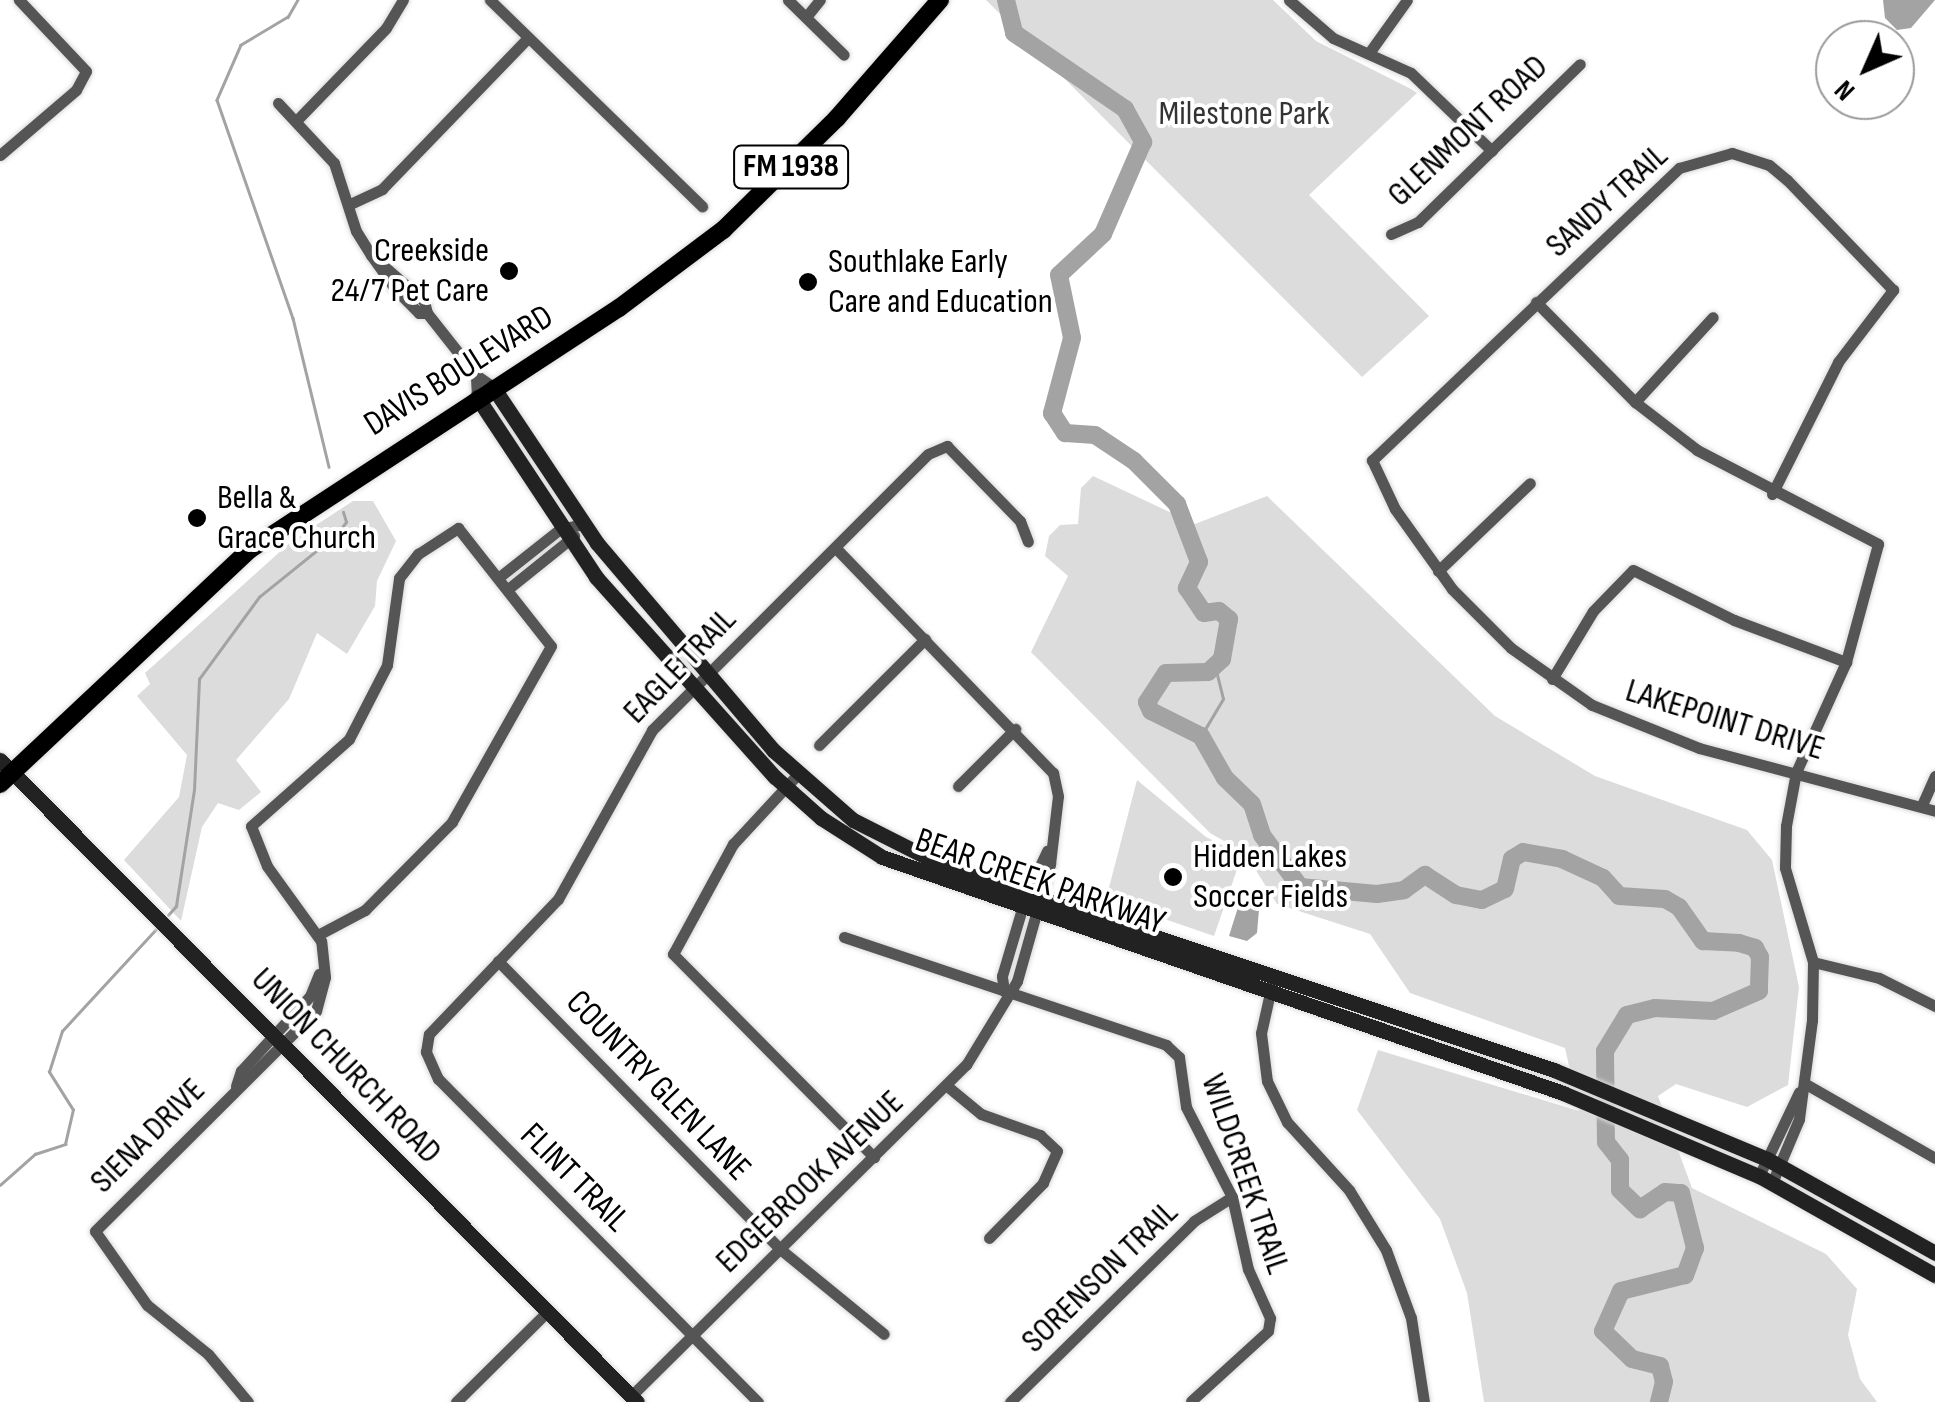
<!DOCTYPE html>
<style>
body{margin:0}
#map{position:relative;width:1935px;height:1402px;overflow:hidden;background:#fff;font-family:"Sofia Sans Condensed",sans-serif}
div>[style]{position:absolute}
[style*='--x']{left:calc(var(--x)*1px);top:calc(var(--y)*1px);width:calc(var(--w)*1px);rotate:calc(var(--a)*1deg)}
.green>*{inset:0;background:#dcdcdc}
.water>*{inset:0;background:#a3a3a3}
.stream>*{height:2.5px;margin:-1.25px;padding:0 1.25px;transform-origin:1.25px;border-radius:1.25px;background:#a3a3a3}
.river>*{height:18px;margin:-9px;padding:0 9px;transform-origin:9px;border-radius:9px;background:#a3a3a3}
.roads{filter:drop-shadow(0 0 2px #dbdbdb) drop-shadow(0 0 2px #dbdbdb)}
.street>*{height:11px;margin:-5.5px;padding:0 5.5px;transform-origin:5.5px;border-radius:5.5px;background:#555}
.secondary>*{height:15px;margin:-7.5px;padding:0 7.5px;transform-origin:7.5px;border-radius:7.5px;background:#222}
.primary>*{height:18px;margin:-9px;padding:0 9px;transform-origin:9px;border-radius:9px;background:#000}
.dots>*{width:28px;height:28px;translate:-50% -50%;box-sizing:border-box;border:5px solid #fff;border-radius:50%}
span{translate:-50% -50%;white-space:nowrap;text-align:center;line-height:1.15;-webkit-text-stroke:8px #fff;paint-order:stroke}
.shield-label span{padding:2px 8px;background:#fff;border:2px solid;border-radius:8px;-webkit-text-stroke-width:0}
.shield-label{font-size:32px;color:#000;font-weight:700}
.park-label{font-size:35px;color:#333}
.street-label{font-size:35px;color:#000}
.poi-label{font-size:35px;color:#000}
.right{translate:-100% -50%;text-align:right}
.left{translate:0 -50%;text-align:left}
.north{position:absolute;left:1815px;top:20px;width:100px;height:100px;box-sizing:border-box;background:#fff;border:2px solid #999;border-radius:50%;rotate:225deg;font-size:28px;font-weight:700;line-height:40px;text-align:center;color:#000}
.north::after{content:'';display:block;margin:auto;width:35px;height:45px;background:#000;clip-path:polygon(50% 0,100% 100%,50% 72%,0 100%)}
</style>
<div id="map">
<div class="green">
<i style="clip-path:polygon(986px 0,1273px 0,1316px 41px,1411px 89px,1417px 93px,1309px 195px,1429px 316px,1362px 377px)"></i>
<i style="clip-path:polygon(1093px 476px,1195px 524px,1267px 496px,1495px 716px,1595px 776px,1747px 830px,1772px 860px,1799px 987px,1788px 1085px,1747px 1107px,1676px 1084px,1658px 1096px,1692px 1188px,1826px 1254px,1857px 1289px,1848px 1335px,1860px 1379px,1877px 1402px,1484px 1402px,1467px 1293px,1440px 1219px,1357px 1110px,1378px 1050px,1579px 1111px,1565px 1048px,1410px 993px,1370px 934px,1277px 904px,1245px 853px,1210px 833px,1031px 652px,1068px 576px,1045px 556px,1049px 536px,1060px 525px,1078px 524px,1081px 488px)"></i>
<i style="clip-path:polygon(353px 501px,373px 501px,396px 541px,377px 581px,375px 606px,347px 654px,317px 633px,289px 699px,236px 760px,261px 792px,239px 810px,218px 803px,202px 827px,181px 921px,124px 860px,179px 797px,187px 755px,137px 696px,150px 684px,145px 673px,293px 540px)"></i>
<i style="clip-path:polygon(1137px 780px,1206px 837px,1242px 855px,1214px 936px,1106px 899px)"></i>
</div>
<div class="water">
<i style="clip-path:polygon(1883px 0,1935px 0,1911px 28px,1897px 30px,1885px 18px)"></i>
<i style="clip-path:polygon(1240px 901px,1259px 909px,1257px 933px,1247px 941px,1229px 936px)"></i>
</div>
<div class="stream">
<i style="--x:298;--y:0;--w:20;--a:120"></i>
<i style="--x:288;--y:17;--w:55;--a:149.2"></i>
<i style="--x:241;--y:45;--w:60;--a:113.6"></i>
<i style="--x:217;--y:100;--w:231;--a:70.8"></i>
<i style="--x:293;--y:318;--w:153;--a:76.4"></i>
<i style="--x:1201;--y:736;--w:43;--a:-59.3"></i>
<i style="--x:1223;--y:699;--w:34;--a:-104"></i>
<i style="--x:168;--y:915;--w:12;--a:-48"></i>
<i style="--x:176;--y:906;--w:117;--a:-81.2"></i>
<i style="--x:194;--y:790;--w:111;--a:-87.4"></i>
<i style="--x:199;--y:679;--w:102;--a:-53.8"></i>
<i style="--x:259;--y:597;--w:100;--a:-38.9"></i>
<i style="--x:337;--y:534;--w:15;--a:-53"></i>
<i style="--x:346;--y:522;--w:10;--a:-107"></i>
<i style="--x:0;--y:1185;--w:47;--a:-41.5"></i>
<i style="--x:35;--y:1154;--w:32;--a:-18"></i>
<i style="--x:65;--y:1144;--w:35;--a:-77"></i>
<i style="--x:73;--y:1110;--w:45;--a:-122.3"></i>
<i style="--x:49;--y:1072;--w:43;--a:-72.4"></i>
<i style="--x:62;--y:1031;--w:140;--a:-47.3"></i>
</div>
<div class="river">
<i style="--x:1006;--y:0;--w:34;--a:76"></i>
<i style="--x:1014;--y:33;--w:135;--a:34.4"></i>
<i style="--x:1125;--y:109;--w:38;--a:61"></i>
<i style="--x:1143;--y:142;--w:100;--a:113.5"></i>
<i style="--x:1103;--y:234;--w:60;--a:137"></i>
<i style="--x:1059;--y:275;--w:64;--a:78.3"></i>
<i style="--x:1072;--y:338;--w:78;--a:104.9"></i>
<i style="--x:1052;--y:413;--w:24;--a:57"></i>
<i style="--x:1065;--y:433;--w:30;--a:4"></i>
<i style="--x:1095;--y:435;--w:47;--a:33.7"></i>
<i style="--x:1134;--y:461;--w:61;--a:45"></i>
<i style="--x:1177;--y:504;--w:62;--a:69.2"></i>
<i style="--x:1199;--y:562;--w:29;--a:115"></i>
<i style="--x:1187;--y:588;--w:30;--a:56"></i>
<i style="--x:1204;--y:613;--w:15;--a:-8"></i>
<i style="--x:1219;--y:611;--w:13;--a:39"></i>
<i style="--x:1229;--y:619;--w:41;--a:99.9"></i>
<i style="--x:1222;--y:659;--w:19;--a:137"></i>
<i style="--x:1208;--y:672;--w:42;--a:178.6"></i>
<i style="--x:1166;--y:673;--w:35;--a:123"></i>
<i style="--x:1147;--y:702;--w:10;--a:66"></i>
<i style="--x:1151;--y:711;--w:56;--a:26.6"></i>
<i style="--x:1201;--y:736;--w:48;--a:60.3"></i>
<i style="--x:1225;--y:778;--w:37;--a:44"></i>
<i style="--x:1252;--y:804;--w:33;--a:72"></i>
<i style="--x:1262;--y:835;--w:64;--a:53.8"></i>
<i style="--x:1300;--y:887;--w:77;--a:5.2"></i>
<i style="--x:1377;--y:894;--w:27;--a:-8"></i>
<i style="--x:1404;--y:890;--w:26;--a:-36"></i>
<i style="--x:1425;--y:875;--w:37;--a:33"></i>
<i style="--x:1456;--y:895;--w:26;--a:11"></i>
<i style="--x:1482;--y:900;--w:25;--a:-26"></i>
<i style="--x:1505;--y:889;--w:31;--a:-77"></i>
<i style="--x:1512;--y:859;--w:13;--a:-32"></i>
<i style="--x:1523;--y:852;--w:40;--a:10"></i>
<i style="--x:1562;--y:859;--w:45;--a:24.9"></i>
<i style="--x:1603;--y:878;--w:24;--a:48"></i>
<i style="--x:1619;--y:896;--w:46;--a:3.7"></i>
<i style="--x:1665;--y:899;--w:16;--a:30"></i>
<i style="--x:1679;--y:907;--w:42;--a:54.8"></i>
<i style="--x:1703;--y:941;--w:36;--a:3"></i>
<i style="--x:1739;--y:943;--w:17;--a:17"></i>
<i style="--x:1755;--y:948;--w:10;--a:61"></i>
<i style="--x:1760;--y:957;--w:34;--a:92"></i>
<i style="--x:1759;--y:991;--w:50;--a:156.5"></i>
<i style="--x:1713;--y:1011;--w:58;--a:-177"></i>
<i style="--x:1655;--y:1008;--w:29;--a:166"></i>
<i style="--x:1627;--y:1015;--w:42;--a:121.4"></i>
<i style="--x:1605;--y:1051;--w:91;--a:89.4"></i>
<i style="--x:1606;--y:1142;--w:23;--a:52"></i>
<i style="--x:1620;--y:1160;--w:30;--a:90"></i>
<i style="--x:1620;--y:1190;--w:28;--a:44"></i>
<i style="--x:1640;--y:1209;--w:30;--a:-34"></i>
<i style="--x:1665;--y:1192;--w:16;--a:4"></i>
<i style="--x:1681;--y:1193;--w:57;--a:75.7"></i>
<i style="--x:1695;--y:1248;--w:29;--a:110"></i>
<i style="--x:1685;--y:1275;--w:66;--a:166"></i>
<i style="--x:1621;--y:1291;--w:44;--a:114.2"></i>
<i style="--x:1603;--y:1331;--w:40;--a:44"></i>
<i style="--x:1632;--y:1359;--w:29;--a:14"></i>
<i style="--x:1660;--y:1366;--w:16;--a:76"></i>
<i style="--x:1664;--y:1382;--w:21;--a:104"></i>
</div>
<div class="roads">
<div class="street">
<i style="--x:490;--y:0;--w:296;--a:44.2"></i>
<i style="--x:788;--y:0;--w:78;--a:44.5"></i>
<i style="--x:1289;--y:0;--w:58;--a:40.8"></i>
<i style="--x:1333;--y:38;--w:85;--a:24.2"></i>
<i style="--x:1411;--y:73;--w:112;--a:43.9"></i>
<i style="--x:806;--y:17;--w:22;--a:-51"></i>
<i style="--x:1369;--y:53;--w:65;--a:-54.4"></i>
<i style="--x:278;--y:103;--w:82;--a:47"></i>
<i style="--x:334;--y:163;--w:71;--a:72.1"></i>
<i style="--x:356;--y:231;--w:28;--a:58"></i>
<i style="--x:296;--y:121;--w:129;--a:-45.9"></i>
<i style="--x:386;--y:28;--w:33;--a:-59"></i>
<i style="--x:0;--y:155;--w:100;--a:-40.5"></i>
<i style="--x:76;--y:90;--w:21;--a:-62"></i>
<i style="--x:86;--y:71;--w:98;--a:-133.3"></i>
<i style="--x:348;--y:205;--w:38;--a:-25"></i>
<i style="--x:382;--y:189;--w:210;--a:-46"></i>
<i style="--x:1391;--y:234;--w:30;--a:-24"></i>
<i style="--x:1418;--y:222;--w:226;--a:-44.3"></i>
<i style="--x:371;--y:255;--w:70;--a:41"></i>
<i style="--x:424;--y:301;--w:12;--a:76"></i>
<i style="--x:427;--y:313;--w:8;--a:180"></i>
<i style="--x:419;--y:313;--w:33;--a:-135"></i>
<i style="--x:396;--y:290;--w:43;--a:-125.5"></i>
<i style="--x:1536;--y:302;--w:141;--a:45.3"></i>
<i style="--x:1635;--y:402;--w:78;--a:37.7"></i>
<i style="--x:1697;--y:450;--w:204;--a:27.4"></i>
<i style="--x:1878;--y:544;--w:122;--a:105.2"></i>
<i style="--x:1846;--y:662;--w:121;--a:114.4"></i>
<i style="--x:1796;--y:772;--w:55;--a:100.5"></i>
<i style="--x:1786;--y:826;--w:42;--a:91.4"></i>
<i style="--x:1785;--y:868;--w:98;--a:73.4"></i>
<i style="--x:1813;--y:962;--w:58;--a:91"></i>
<i style="--x:1812;--y:1020;--w:100;--a:97.5"></i>
<i style="--x:1799;--y:1119;--w:69;--a:112.9"></i>
<i style="--x:427;--y:313;--w:79;--a:51.7"></i>
<i style="--x:477;--y:397;--w:22;--a:-93"></i>
<i style="--x:476;--y:375;--w:21;--a:35"></i>
<i style="--x:1635;--y:402;--w:115;--a:-47.5"></i>
<i style="--x:1772;--y:494;--w:148;--a:-63.4"></i>
<i style="--x:1838;--y:362;--w:91;--a:-52.6"></i>
<i style="--x:1893;--y:290;--w:153;--a:-133.9"></i>
<i style="--x:1787;--y:180;--w:23;--a:-140"></i>
<i style="--x:1769;--y:165;--w:39;--a:-162"></i>
<i style="--x:1732;--y:153;--w:55;--a:164.2"></i>
<i style="--x:1679;--y:168;--w:424;--a:136.4"></i>
<i style="--x:1372;--y:460;--w:54;--a:64.9"></i>
<i style="--x:1395;--y:509;--w:98;--a:54.5"></i>
<i style="--x:1452;--y:589;--w:83;--a:45"></i>
<i style="--x:1511;--y:648;--w:99;--a:35.1"></i>
<i style="--x:1592;--y:705;--w:115;--a:21.9"></i>
<i style="--x:1699;--y:748;--w:244;--a:14.9"></i>
<i style="--x:1438;--y:571;--w:127;--a:-43.7"></i>
<i style="--x:498;--y:578;--w:79;--a:-38.3"></i>
<i style="--x:560;--y:529;--w:24;--a:-12"></i>
<i style="--x:508;--y:589;--w:85;--a:-38.8"></i>
<i style="--x:1552;--y:679;--w:79;--a:-58.9"></i>
<i style="--x:1593;--y:611;--w:57;--a:-45.7"></i>
<i style="--x:1633;--y:570;--w:113;--a:26.3"></i>
<i style="--x:1734;--y:620;--w:120;--a:20.6"></i>
<i style="--x:819;--y:745;--w:150;--a:-45"></i>
<i style="--x:797;--y:775;--w:94;--a:132.8"></i>
<i style="--x:733;--y:844;--w:125;--a:118.6"></i>
<i style="--x:673;--y:954;--w:286;--a:45.3"></i>
<i style="--x:958;--y:786;--w:81;--a:-45"></i>
<i style="--x:1922;--y:805;--w:32;--a:-66"></i>
<i style="--x:844;--y:937;--w:340;--a:18.5"></i>
<i style="--x:1166;--y:1045;--w:18;--a:43"></i>
<i style="--x:1179;--y:1057;--w:50;--a:82"></i>
<i style="--x:1186;--y:1107;--w:101;--a:62.9"></i>
<i style="--x:1232;--y:1197;--w:74;--a:77.5"></i>
<i style="--x:1248;--y:1269;--w:54;--a:65.8"></i>
<i style="--x:1270;--y:1318;--w:13;--a:99"></i>
<i style="--x:1268;--y:1331;--w:104;--a:137.7"></i>
<i style="--x:498;--y:961;--w:403;--a:45.6"></i>
<i style="--x:780;--y:1249;--w:134;--a:39.3"></i>
<i style="--x:1813;--y:962;--w:68;--a:13.6"></i>
<i style="--x:1879;--y:978;--w:63;--a:26.6"></i>
<i style="--x:1273;--y:979;--w:55;--a:102.5"></i>
<i style="--x:1261;--y:1033;--w:48;--a:82.9"></i>
<i style="--x:1267;--y:1081;--w:46;--a:64"></i>
<i style="--x:1287;--y:1122;--w:92;--a:47.6"></i>
<i style="--x:1349;--y:1190;--w:70;--a:58.3"></i>
<i style="--x:1386;--y:1250;--w:72;--a:69.8"></i>
<i style="--x:1411;--y:1318;--w:85;--a:81.2"></i>
<i style="--x:1004;--y:991;--w:15;--a:-98"></i>
<i style="--x:1002;--y:976;--w:84;--a:-73.5"></i>
<i style="--x:1026;--y:895;--w:49;--a:-64.5"></i>
<i style="--x:1804;--y:1083;--w:151;--a:29.8"></i>
<i style="--x:236;--y:1086;--w:16;--a:-72"></i>
<i style="--x:241;--y:1071;--w:102;--a:-47.4"></i>
<i style="--x:310;--y:996;--w:24;--a:-68"></i>
<i style="--x:947;--y:1086;--w:44;--a:39.5"></i>
<i style="--x:981;--y:1114;--w:63;--a:19.6"></i>
<i style="--x:1040;--y:1135;--w:23;--a:43"></i>
<i style="--x:1057;--y:1151;--w:35;--a:114"></i>
<i style="--x:1043;--y:1183;--w:77;--a:134.5"></i>
<i style="--x:1759;--y:1176;--w:93;--a:-64.5"></i>
<i style="--x:631;--y:1396;--w:471;--a:-44.7"></i>
<i style="--x:966;--y:1065;--w:98;--a:-58.7"></i>
<i style="--x:1017;--y:981;--w:122;--a:-74.2"></i>
<i style="--x:1050;--y:864;--w:68;--a:-83.3"></i>
<i style="--x:1058;--y:796;--w:24;--a:-102"></i>
<i style="--x:1053;--y:773;--w:311;--a:-134"></i>
<i style="--x:248;--y:1402;--w:62;--a:-129.8"></i>
<i style="--x:208;--y:1354;--w:78;--a:-141.2"></i>
<i style="--x:147;--y:1305;--w:90;--a:-125.1"></i>
<i style="--x:95;--y:1231;--w:312;--a:-44.9"></i>
<i style="--x:316;--y:1011;--w:35;--a:-75"></i>
<i style="--x:325;--y:977;--w:36;--a:-96"></i>
<i style="--x:321;--y:941;--w:92;--a:-125.8"></i>
<i style="--x:267;--y:866;--w:43;--a:-111.8"></i>
<i style="--x:251;--y:826;--w:131;--a:-41.6"></i>
<i style="--x:349;--y:739;--w:83;--a:-62.8"></i>
<i style="--x:387;--y:665;--w:88;--a:-82.1"></i>
<i style="--x:399;--y:578;--w:31;--a:-52"></i>
<i style="--x:418;--y:554;--w:48;--a:-33"></i>
<i style="--x:458;--y:528;--w:150;--a:51.8"></i>
<i style="--x:551;--y:646;--w:202;--a:119.4"></i>
<i style="--x:452;--y:822;--w:124;--a:134.7"></i>
<i style="--x:365;--y:910;--w:53;--a:152"></i>
<i style="--x:456;--y:1402;--w:127;--a:-44.7"></i>
<i style="--x:758;--y:1402;--w:455;--a:-134.7"></i>
<i style="--x:438;--y:1079;--w:30;--a:-114"></i>
<i style="--x:426;--y:1052;--w:18;--a:-81"></i>
<i style="--x:429;--y:1034;--w:187;--a:-46.3"></i>
<i style="--x:558;--y:899;--w:193;--a:-60.9"></i>
<i style="--x:652;--y:730;--w:390;--a:-45"></i>
<i style="--x:928;--y:454;--w:21;--a:-23"></i>
<i style="--x:947;--y:446;--w:105;--a:45.8"></i>
<i style="--x:1020;--y:521;--w:22;--a:69"></i>
<i style="--x:1010;--y:1402;--w:258;--a:-44.5"></i>
<i style="--x:1194;--y:1221;--w:45;--a:-32.3"></i>
</div>
<div class="secondary">
<i style="--x:493;--y:387;--w:187;--a:56.3"></i>
<i style="--x:597;--y:543;--w:272;--a:49.6"></i>
<i style="--x:773;--y:750;--w:106;--a:41.2"></i>
<i style="--x:853;--y:820;--w:104;--a:26.8"></i>
<i style="--x:946;--y:867;--w:641;--a:18.46"></i>
<i style="--x:1554;--y:1070;--w:231;--a:22.7"></i>
<i style="--x:1767;--y:1159;--w:193;--a:29.2"></i>
<i style="--x:477;--y:397;--w:216;--a:56.5"></i>
<i style="--x:596;--y:577;--w:268;--a:48.2"></i>
<i style="--x:775;--y:777;--w:62;--a:41.7"></i>
<i style="--x:821;--y:818;--w:72;--a:32.6"></i>
<i style="--x:882;--y:857;--w:721;--a:19.11"></i>
<i style="--x:1563;--y:1093;--w:213;--a:23"></i>
<i style="--x:1759;--y:1176;--w:202;--a:29.4"></i>
<i style="--x:0;--y:760;--w:904;--a:45.22"></i>
</div>
<div class="primary">
<i style="--x:0;--y:784;--w:342;--a:-43.2"></i>
<i style="--x:249;--y:550;--w:442;--a:-33.2"></i>
<i style="--x:619;--y:308;--w:130;--a:-36.9"></i>
<i style="--x:723;--y:230;--w:160;--a:-44.5"></i>
<i style="--x:837;--y:118;--w:157;--a:-48.9"></i>
</div>
</div>
<div class="dots">
<i style="left:509px;top:271px;background:#000"></i>
<i style="left:808px;top:282px;background:#000"></i>
<i style="left:197px;top:518px;background:#000"></i>
<i style="left:1173px;top:877px;background:#000"></i>
</div>
<div class="shield-label">
<span style="left:791px;top:167px">FM 1938</span>
</div>
<div class="park-label">
<span style="left:1244px;top:114px">Milestone Park</span>
</div>
<div class="street-label">
<span style="left:1468px;top:131px;rotate:-43deg">GLENMONT ROAD</span>
<span style="left:1607px;top:201px;rotate:-42deg">SANDY TRAIL</span>
<span style="left:459px;top:371px;rotate:-32deg">DAVIS BOULEVARD</span>
<span style="left:680px;top:666px;rotate:-46deg">EAGLE TRAIL</span>
<span style="left:1725px;top:720px;rotate:17deg">LAKEPOINT DRIVE</span>
<span style="left:1040px;top:882px;rotate:19deg">BEAR CREEK PARKWAY</span>
<span style="left:346px;top:1066px;rotate:46deg">UNION CHURCH ROAD</span>
<span style="left:658px;top:1086px;rotate:46deg">COUNTRY GLEN LANE</span>
<span style="left:148px;top:1136px;rotate:-45deg">SIENA DRIVE</span>
<span style="left:1245px;top:1174px;rotate:71deg">WILDCREEK TRAIL</span>
<span style="left:574px;top:1178px;rotate:45deg">FLINT TRAIL</span>
<span style="left:810px;top:1182px;rotate:-44deg">EDGEBROOK AVENUE</span>
<span style="left:1100px;top:1277px;rotate:-44deg">SORENSON TRAIL</span>
</div>
<div class="poi-label">
<span class="right" style="left:489px;top:271px">Creekside<br>24/7 Pet Care</span>
<span class="left" style="left:828px;top:282px">Southlake Early<br>Care and Education</span>
<span class="left" style="left:217px;top:518px">Bella &amp;<br>Grace Church</span>
<span class="left" style="left:1193px;top:877px">Hidden Lakes<br>Soccer Fields</span>
</div>
<div class="north">N</div>
</div>
